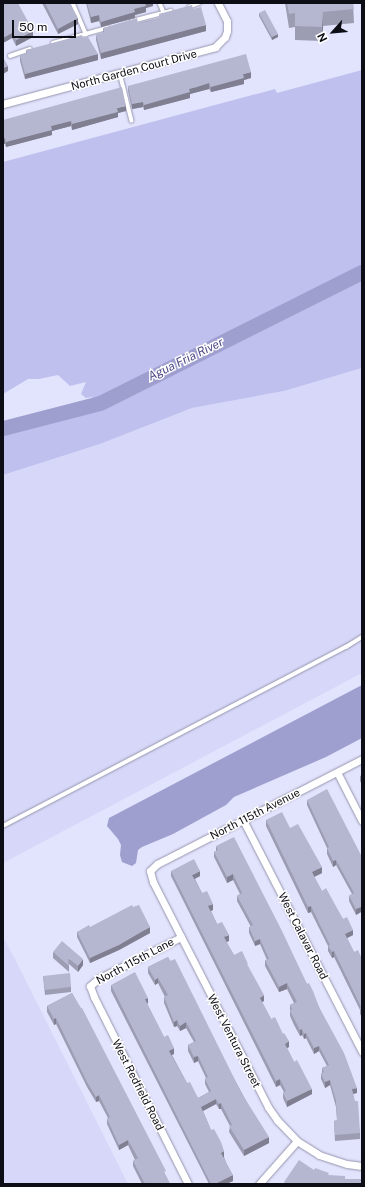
<!DOCTYPE html>
<style>
body{margin:0}
#map{position:relative;width:365px;height:1187px;overflow:hidden;background:#e2e3fd;font-family:"Public Sans",sans-serif}
div>[style]{position:absolute}
[style*='--x']{left:calc(var(--x)*1px);top:calc(var(--y)*1px);width:calc(var(--w)*1px);rotate:calc(var(--a)*1deg)}
.built>*{inset:0;background:#d7d8f9}
.green>*{inset:0;background:#bfc0ee}
.water>*{inset:0;background:#9e9fcf}
.river>*{height:15px;margin:-7.5px;padding:0 7.5px;transform-origin:7.5px;border-radius:7.5px;background:#9e9fcf}
.roads{filter:drop-shadow(0 0 1px #9595ad) drop-shadow(0 0 1px #9595ad)}
.service>*{height:3.5px;margin:-1.75px;padding:0 1.75px;transform-origin:1.75px;border-radius:1.75px;background:#fff}
.minor>*{height:7px;margin:-3.5px;padding:0 3.5px;transform-origin:3.5px;border-radius:3.5px;background:#fff}
.wall>*{inset:0;background:#9c9db2}
.shaded-wall>*{inset:0;background:#7f7f91}
.building>*{inset:0;background:#b5b6cf}
span{translate:-50% -50%;white-space:nowrap;text-align:center;line-height:1.15;-webkit-text-stroke:3px #fff;paint-order:stroke}
.street-label{font-size:11px;color:#0d0d15}
.water-label{font-size:12px;color:#4c4986;font-style:italic}
.frame{position:absolute;inset:0;border:4px solid #0d0d15;pointer-events:none}
.north{position:absolute;left:313px;top:12px;width:40px;height:40px;-webkit-text-stroke:3px #fff;paint-order:stroke;rotate:243deg;font-size:11px;font-weight:700;line-height:16px;text-align:center;color:#0d0d15}
.north::after{content:'';display:block;margin:auto;width:14px;height:18px;background:#0d0d15;clip-path:polygon(50% 0,100% 100%,50% 72%,0 100%)}
.scale{position:absolute;left:12px;top:20px;width:64px;height:18px;box-sizing:border-box;border:2px solid #0d0d15;border-top:0;padding-left:5px;font-size:12px;line-height:14px;white-space:nowrap;color:#0d0d15;-webkit-text-stroke:3px #fff;paint-order:stroke}
</style>
<div id="map">
<div class="built">
<i style="clip-path:polygon(362px 368px,362px 673px,3px 863px,3px 475px,100px 444px,192px 408px,284px 391px)"></i>
<i style="clip-path:polygon(3px 937px,16px 961px,128px 1184px,3px 1184px)"></i>
</div>
<div class="green">
<i style="clip-path:polygon(362px 70px,362px 368px,284px 391px,192px 408px,100px 444px,3px 475px,3px 433px,6px 434px,95px 408px,92px 397px,86px 398px,81px 394px,86px 382px,70px 386px,58px 375px,39px 379px,28px 379px,3px 394px,3px 162px,275px 89px,277px 93px)"></i>
</div>
<div class="water">
<i style="clip-path:polygon(362px 685px,362px 738px,326px 757px,234px 797px,226px 805px,173px 834px,142px 847px,138px 850px,136px 863px,132px 866px,122px 862px,120px 855px,121px 845px,118px 839px,107px 826px,109px 818px)"></i>
</div>
<div class="river">
<i style="--x:3;--y:428;--w:100;--a:-14.5"></i>
<i style="--x:100;--y:403;--w:293;--a:-26.6"></i>
</div>
<div class="roads">
<div class="service">
<i style="--x:73;--y:3;--w:34;--a:67"></i>
<i style="--x:160;--y:3;--w:11;--a:68"></i>
<i style="--x:189;--y:7;--w:11;--a:-22"></i>
<i style="--x:132;--y:21;--w:40;--a:-14.4"></i>
<i style="--x:53;--y:43;--w:56;--a:-15.5"></i>
<i style="--x:10;--y:56;--w:21;--a:-19"></i>
<i style="--x:120;--y:73;--w:49;--a:76"></i>
<i style="--x:3;--y:826;--w:387;--a:-27.6"></i>
<i style="--x:346;--y:647;--w:19;--a:-32"></i>
</div>
<div class="minor">
<i style="--x:3;--y:104;--w:220;--a:-15"></i>
<i style="--x:215;--y:47;--w:14;--a:-45"></i>
<i style="--x:225;--y:37;--w:6;--a:-72"></i>
<i style="--x:227;--y:31;--w:10;--a:-90"></i>
<i style="--x:227;--y:21;--w:20;--a:-117"></i>
<i style="--x:362;--y:759;--w:230;--a:152.9"></i>
<i style="--x:157;--y:864;--w:10;--a:135"></i>
<i style="--x:150;--y:871;--w:11;--a:75"></i>
<i style="--x:153;--y:882;--w:253;--a:62.9"></i>
<i style="--x:268;--y:1107;--w:16;--a:55"></i>
<i style="--x:277;--y:1120;--w:29;--a:46"></i>
<i style="--x:297;--y:1141;--w:26;--a:32"></i>
<i style="--x:319;--y:1155;--w:29;--a:18"></i>
<i style="--x:347;--y:1164;--w:15;--a:8"></i>
<i style="--x:337;--y:772;--w:55;--a:63"></i>
<i style="--x:243;--y:820;--w:261;--a:62.8"></i>
<i style="--x:181;--y:937;--w:93;--a:153.2"></i>
<i style="--x:98;--y:979;--w:11;--a:139"></i>
<i style="--x:90;--y:986;--w:12;--a:70"></i>
<i style="--x:94;--y:997;--w:209;--a:63.3"></i>
<i style="--x:259;--y:1184;--w:57;--a:-48.5"></i>
</div>
</div>
<div class="wall">
<i style="clip-path:polygon(3px 3px,33px 37px,16px 46px,12px 38px,3px 43px)"></i>
<i style="clip-path:polygon(42px 3px,70px 3px,78px 24px,58px 34px)"></i>
<i style="clip-path:polygon(86px 3px,153px 3px,153px 6px,146px 8px,146px 12px,135px 15px,135px 18px,101px 27px,99px 21px,91px 23px)"></i>
<i style="clip-path:polygon(285px 3px,353px 3px,354px 23px,323px 26px,322px 41px,295px 40px,295px 27px,289px 28px)"></i>
<i style="clip-path:polygon(193px 9px,206px 31px,101px 59px,96px 40px,96px 35px,103px 33px,103px 28px,138px 23px,159px 18px,159px 14px)"></i>
<i style="clip-path:polygon(259px 13px,278px 37px,272px 40px,259px 16px)"></i>
<i style="clip-path:polygon(83px 38px,98px 60px,25px 79px,20px 61px,20px 55px,26px 54px,26px 50px)"></i>
<i style="clip-path:polygon(251px 78px,244px 80px,244px 84px,211px 92px,209px 89px,190px 94px,190px 98px,144px 110px,143px 107px,132px 109px,128px 91px,128px 86px)"></i>
<i style="clip-path:polygon(126px 111px,118px 113px,118px 117px,72px 130px,71px 126px,52px 131px,52px 135px,6px 147px,5px 144px,3px 144px,3px 120px)"></i>
<i style="clip-path:polygon(362px 775px,362px 785px,360px 781px,360px 776px)"></i>
<i style="clip-path:polygon(307px 800px,362px 857px,362px 914px,361px 912px,356px 915px,349px 901px,349px 896px,352px 894px,336px 865px,333px 867px,327px 854px,327px 848px,307px 805px)"></i>
<i style="clip-path:polygon(266px 820px,290px 828px,322px 873px,314px 877px,322px 891px,343px 919px,353px 935px,347px 938px,354px 952px,362px 959px,362px 1017px,360px 1014px,360px 1010px,334px 957px,332px 958px,328px 951px,328px 946px,311px 912px,308px 913px,266px 826px)"></i>
<i style="clip-path:polygon(216px 846px,307px 984px,319px 1007px,357px 1093px,353px 1094px,360px 1133px,360px 1139px,335px 1141px,334px 1121px,337px 1120px,336px 1107px,330px 1085px,325px 1088px,321px 1079px,321px 1074px,322px 1073px,322px 1068px,327px 1066px,319px 1051px,314px 1054px,306px 1038px,304px 1039px,302px 1035px,300px 1036px,294px 1025px,290px 1016px,290px 1005px,294px 1003px,287px 989px,279px 992px,265px 966px,265px 960px,267px 960px,260px 944px,255px 946px,249px 933px,249px 927px,251px 927px,237px 901px,237px 896px,240px 894px,233px 880px,227px 883px,214px 857px,214px 852px,216px 851px)"></i>
<i style="clip-path:polygon(171px 871px,200px 876px,195px 879px,202px 893px,213px 910px,211px 911px,217px 924px,229px 941px,226px 942px,234px 955px,248px 967px,264px 1001px,262px 1002px,271px 1019px,289px 1047px,287px 1048px,294px 1062px,312px 1094px,287px 1107px,283px 1098px,283px 1093px,284px 1092px,280px 1085px,276px 1087px,171px 876px)"></i>
<i style="clip-path:polygon(90px 927px,150px 933px,119px 950px,90px 963px,77px 937px,77px 932px)"></i>
<i style="clip-path:polygon(53px 952px,83px 965px,78px 972px,69px 964px,69px 972px,53px 958px)"></i>
<i style="clip-path:polygon(168px 957px,269px 1143px,244px 1156px,229px 1132px,230px 1126px,221px 1109px,219px 1109px,216px 1104px,203px 1111px,211px 1130px,224px 1157px,233px 1181px,226px 1184px,209px 1184px,111px 991px,111px 985px,148px 1003px,147px 1004px,164px 1037px,174px 1054px,172px 1055px,187px 1083px,198px 1098px,209px 1092px,205px 1084px,205px 1079px,206px 1078px,198px 1061px,194px 1063px,188px 1051px,188px 1045px,194px 1042px,186px 1028px,180px 1031px,177px 1026px,174px 1027px,164px 1003px,164px 997px,165px 997px,158px 983px,155px 985px,148px 973px,148px 967px)"></i>
<i style="clip-path:polygon(43px 976px,71px 987px,71px 992px,45px 995px)"></i>
<i style="clip-path:polygon(72px 993px,166px 1176px,170px 1184px,142px 1184px,133px 1166px,133px 1161px,135px 1160px,128px 1145px,119px 1150px,107px 1124px,107px 1119px,108px 1118px,99px 1101px,96px 1102px,87px 1087px,56px 1024px,54px 1025px,47px 1012px,47px 1006px)"></i>
</div>
<div class="shaded-wall">
<i style="clip-path:polygon(145px 3px,153px 3px,153px 6px,146px 8px,146px 12px,135px 15px,135px 18px,101px 27px,101px 22px,134px 9px)"></i>
<i style="clip-path:polygon(323px 12px,323px 26px,322px 41px,322px 27px)"></i>
<i style="clip-path:polygon(99px 15px,99px 21px,91px 23px,91px 17px)"></i>
<i style="clip-path:polygon(78px 18px,78px 24px,58px 34px,58px 29px)"></i>
<i style="clip-path:polygon(206px 25px,206px 31px,101px 59px,101px 53px)"></i>
<i style="clip-path:polygon(33px 31px,33px 37px,16px 46px,16px 40px)"></i>
<i style="clip-path:polygon(12px 33px,12px 38px,3px 43px,3px 38px)"></i>
<i style="clip-path:polygon(278px 34px,278px 37px,272px 40px,272px 37px)"></i>
<i style="clip-path:polygon(98px 54px,98px 60px,25px 79px,25px 74px)"></i>
<i style="clip-path:polygon(8px 66px,8px 71px,3px 74px,3px 68px)"></i>
<i style="clip-path:polygon(251px 72px,251px 78px,244px 80px,244px 84px,211px 92px,211px 87px,243px 74px)"></i>
<i style="clip-path:polygon(209px 83px,209px 89px,190px 94px,190px 98px,144px 110px,144px 105px,189px 89px)"></i>
<i style="clip-path:polygon(143px 102px,143px 107px,132px 109px,132px 104px)"></i>
<i style="clip-path:polygon(126px 106px,126px 111px,118px 113px,118px 117px,72px 130px,72px 124px,117px 108px)"></i>
<i style="clip-path:polygon(71px 121px,71px 126px,52px 131px,52px 135px,6px 147px,6px 142px,51px 126px)"></i>
<i style="clip-path:polygon(5px 138px,5px 144px,3px 144px,3px 139px)"></i>
<i style="clip-path:polygon(336px 860px,336px 865px,333px 867px,333px 861px)"></i>
<i style="clip-path:polygon(322px 867px,322px 873px,312px 878px,312px 872px)"></i>
<i style="clip-path:polygon(200px 871px,200px 876px,192px 880px,192px 875px)"></i>
<i style="clip-path:polygon(233px 874px,233px 880px,227px 883px,227px 877px)"></i>
<i style="clip-path:polygon(213px 904px,213px 910px,208px 912px,208px 906px)"></i>
<i style="clip-path:polygon(311px 906px,311px 912px,308px 913px,308px 907px)"></i>
<i style="clip-path:polygon(361px 907px,361px 912px,356px 915px,356px 909px)"></i>
<i style="clip-path:polygon(150px 927px,150px 933px,119px 950px,90px 963px,90px 958px)"></i>
<i style="clip-path:polygon(353px 930px,353px 935px,345px 939px,345px 934px)"></i>
<i style="clip-path:polygon(229px 935px,229px 941px,224px 943px,224px 937px)"></i>
<i style="clip-path:polygon(260px 939px,260px 944px,255px 946px,255px 941px)"></i>
<i style="clip-path:polygon(334px 951px,334px 957px,332px 958px,332px 952px)"></i>
<i style="clip-path:polygon(83px 959px,83px 965px,78px 972px,78px 966px)"></i>
<i style="clip-path:polygon(158px 978px,158px 983px,155px 985px,155px 980px)"></i>
<i style="clip-path:polygon(287px 983px,287px 989px,279px 992px,279px 987px)"></i>
<i style="clip-path:polygon(264px 995px,264px 1001px,260px 1003px,260px 998px)"></i>
<i style="clip-path:polygon(148px 998px,148px 1003px,145px 1005px,145px 999px)"></i>
<i style="clip-path:polygon(56px 1018px,56px 1024px,54px 1025px,54px 1019px)"></i>
<i style="clip-path:polygon(177px 1020px,177px 1026px,174px 1027px,174px 1022px)"></i>
<i style="clip-path:polygon(186px 1022px,186px 1028px,180px 1031px,180px 1026px)"></i>
<i style="clip-path:polygon(302px 1029px,302px 1035px,300px 1036px,300px 1030px)"></i>
<i style="clip-path:polygon(306px 1033px,306px 1038px,304px 1039px,304px 1034px)"></i>
<i style="clip-path:polygon(289px 1041px,289px 1047px,285px 1049px,285px 1044px)"></i>
<i style="clip-path:polygon(319px 1046px,319px 1051px,314px 1054px,314px 1048px)"></i>
<i style="clip-path:polygon(174px 1048px,174px 1054px,169px 1056px,169px 1051px)"></i>
<i style="clip-path:polygon(198px 1056px,198px 1061px,194px 1063px,194px 1057px)"></i>
<i style="clip-path:polygon(280px 1079px,280px 1085px,276px 1087px,276px 1081px)"></i>
<i style="clip-path:polygon(330px 1080px,330px 1085px,325px 1088px,325px 1082px)"></i>
<i style="clip-path:polygon(357px 1088px,357px 1093px,352px 1094px,352px 1089px)"></i>
<i style="clip-path:polygon(312px 1089px,312px 1094px,287px 1107px,287px 1101px)"></i>
<i style="clip-path:polygon(99px 1095px,99px 1101px,96px 1102px,96px 1097px)"></i>
<i style="clip-path:polygon(216px 1099px,216px 1104px,201px 1112px,201px 1107px)"></i>
<i style="clip-path:polygon(221px 1103px,221px 1109px,219px 1109px,219px 1104px)"></i>
<i style="clip-path:polygon(269px 1137px,269px 1143px,244px 1156px,244px 1150px)"></i>
<i style="clip-path:polygon(128px 1140px,128px 1145px,119px 1150px,119px 1145px)"></i>
<i style="clip-path:polygon(224px 1151px,224px 1157px,221px 1158px,221px 1153px)"></i>
<i style="clip-path:polygon(233px 1175px,233px 1181px,226px 1184px,215px 1184px)"></i>
</div>
<div class="building">
<i style="clip-path:polygon(3px 3px,18px 3px,33px 31px,16px 40px,12px 33px,3px 38px)"></i>
<i style="clip-path:polygon(45px 3px,70px 3px,78px 18px,58px 29px)"></i>
<i style="clip-path:polygon(87px 3px,145px 3px,146px 6px,134px 9px,135px 12px,101px 22px,99px 15px,91px 17px)"></i>
<i style="clip-path:polygon(287px 3px,353px 3px,354px 9px,323px 12px,322px 27px,295px 26px,295px 13px,289px 14px)"></i>
<i style="clip-path:polygon(192px 5px,193px 9px,201px 7px,206px 25px,101px 53px,96px 35px,104px 32px,103px 28px,137px 18px,138px 23px,145px 22px,159px 18px,159px 14px)"></i>
<i style="clip-path:polygon(265px 10px,278px 34px,272px 37px,259px 13px)"></i>
<i style="clip-path:polygon(82px 35px,83px 38px,88px 37px,98px 54px,25px 74px,20px 55px,27px 53px,26px 50px)"></i>
<i style="clip-path:polygon(246px 54px,251px 72px,243px 74px,244px 78px,211px 87px,209px 83px,197px 87px,189px 89px,190px 92px,144px 105px,143px 102px,132px 104px,128px 86px)"></i>
<i style="clip-path:polygon(3px 57px,8px 66px,3px 68px)"></i>
<i style="clip-path:polygon(122px 87px,126px 106px,117px 108px,118px 112px,72px 124px,71px 121px,51px 126px,52px 130px,6px 142px,5px 138px,3px 139px,3px 120px)"></i>
<i style="clip-path:polygon(327px 789px,362px 857px,362px 909px,361px 907px,356px 909px,349px 896px,354px 893px,336px 860px,333px 861px,327px 848px,329px 847px,307px 800px)"></i>
<i style="clip-path:polygon(282px 812px,290px 828px,298px 824px,322px 867px,312px 872px,322px 891px,326px 888px,343px 919px,347px 917px,353px 930px,345px 934px,354px 952px,358px 950px,362px 959px,362px 1012px,360px 1008px,361px 1007px,334px 951px,332px 952px,328px 946px,330px 945px,321px 927px,311px 906px,308px 907px,266px 820px)"></i>
<i style="clip-path:polygon(234px 837px,282px 931px,307px 984px,309px 983px,313px 991px,319px 1007px,344px 1053px,357px 1088px,352px 1089px,355px 1101px,358px 1101px,360px 1133px,335px 1135px,334px 1121px,337px 1120px,336px 1101px,330px 1080px,325px 1082px,321px 1074px,324px 1072px,322px 1068px,329px 1065px,319px 1046px,314px 1048px,306px 1033px,304px 1034px,302px 1029px,300px 1030px,290px 1011px,292px 1009px,290px 1005px,297px 1002px,287px 983px,279px 987px,265px 960px,269px 959px,260px 939px,255px 941px,249px 927px,253px 925px,237px 896px,242px 893px,233px 874px,227px 877px,214px 852px,218px 850px,216px 846px)"></i>
<i style="clip-path:polygon(194px 859px,200px 871px,192px 875px,202px 893px,207px 891px,213px 904px,208px 906px,217px 924px,222px 922px,229px 935px,224px 937px,234px 955px,242px 951px,248px 964px,247px 964px,264px 995px,260px 998px,271px 1019px,275px 1017px,283px 1034px,284px 1033px,289px 1041px,285px 1044px,294px 1062px,297px 1060px,312px 1089px,287px 1101px,283px 1093px,286px 1091px,280px 1079px,276px 1081px,171px 871px)"></i>
<i style="clip-path:polygon(132px 905px,133px 907px,139px 905px,150px 927px,119px 945px,90px 958px,77px 932px,89px 925px,90px 927px)"></i>
<i style="clip-path:polygon(62px 941px,83px 959px,78px 966px,68px 958px,69px 966px,53px 952px)"></i>
<i style="clip-path:polygon(168px 957px,170px 961px,175px 959px,242px 1094px,269px 1137px,244px 1150px,229px 1126px,232px 1125px,221px 1103px,219px 1104px,216px 1099px,201px 1107px,211px 1130px,214px 1129px,221px 1142px,224px 1151px,221px 1153px,233px 1175px,215px 1184px,211px 1184px,111px 985px,135px 972px,148px 998px,145px 999px,164px 1037px,168px 1035px,174px 1048px,169px 1051px,187px 1083px,190px 1082px,198px 1098px,211px 1091px,205px 1079px,208px 1077px,198px 1056px,194px 1057px,188px 1045px,196px 1041px,186px 1022px,180px 1026px,177px 1020px,174px 1022px,164px 997px,168px 995px,158px 978px,155px 980px,148px 967px)"></i>
<i style="clip-path:polygon(70px 973px,71px 987px,45px 990px,43px 976px)"></i>
<i style="clip-path:polygon(72px 993px,81px 1008px,82px 1008px,166px 1171px,164px 1172px,170px 1184px,145px 1184px,133px 1161px,138px 1158px,128px 1140px,119px 1145px,107px 1119px,110px 1117px,99px 1095px,96px 1097px,87px 1082px,56px 1018px,54px 1019px,47px 1006px)"></i>
<i style="clip-path:polygon(299px 1160px,314px 1170px,315px 1168px,329px 1173px,328px 1175px,345px 1176px,345px 1179px,362px 1179px,362px 1184px,286px 1184px,284px 1182px)"></i>
</div>
<div class="street-label">
<span style="left:134px;top:70px;rotate:-15deg">North Garden Court Drive</span>
<span style="left:255px;top:814px;rotate:-27deg">North 115th Avenue</span>
<span style="left:303px;top:936px;rotate:63deg">West Calavar Road</span>
<span style="left:135px;top:961px;rotate:-28deg">North 115th Lane</span>
<span style="left:234px;top:1041px;rotate:63deg">West Ventura Street</span>
<span style="left:138px;top:1085px;rotate:63deg">West Redfield Road</span>
</div>
<div class="water-label">
<span style="left:186px;top:360px;rotate:-26deg">Agua Fria River</span>
</div>
<div class="frame"></div>
<div class="north">N</div>
<div class="scale">50 m</div>
</div>
